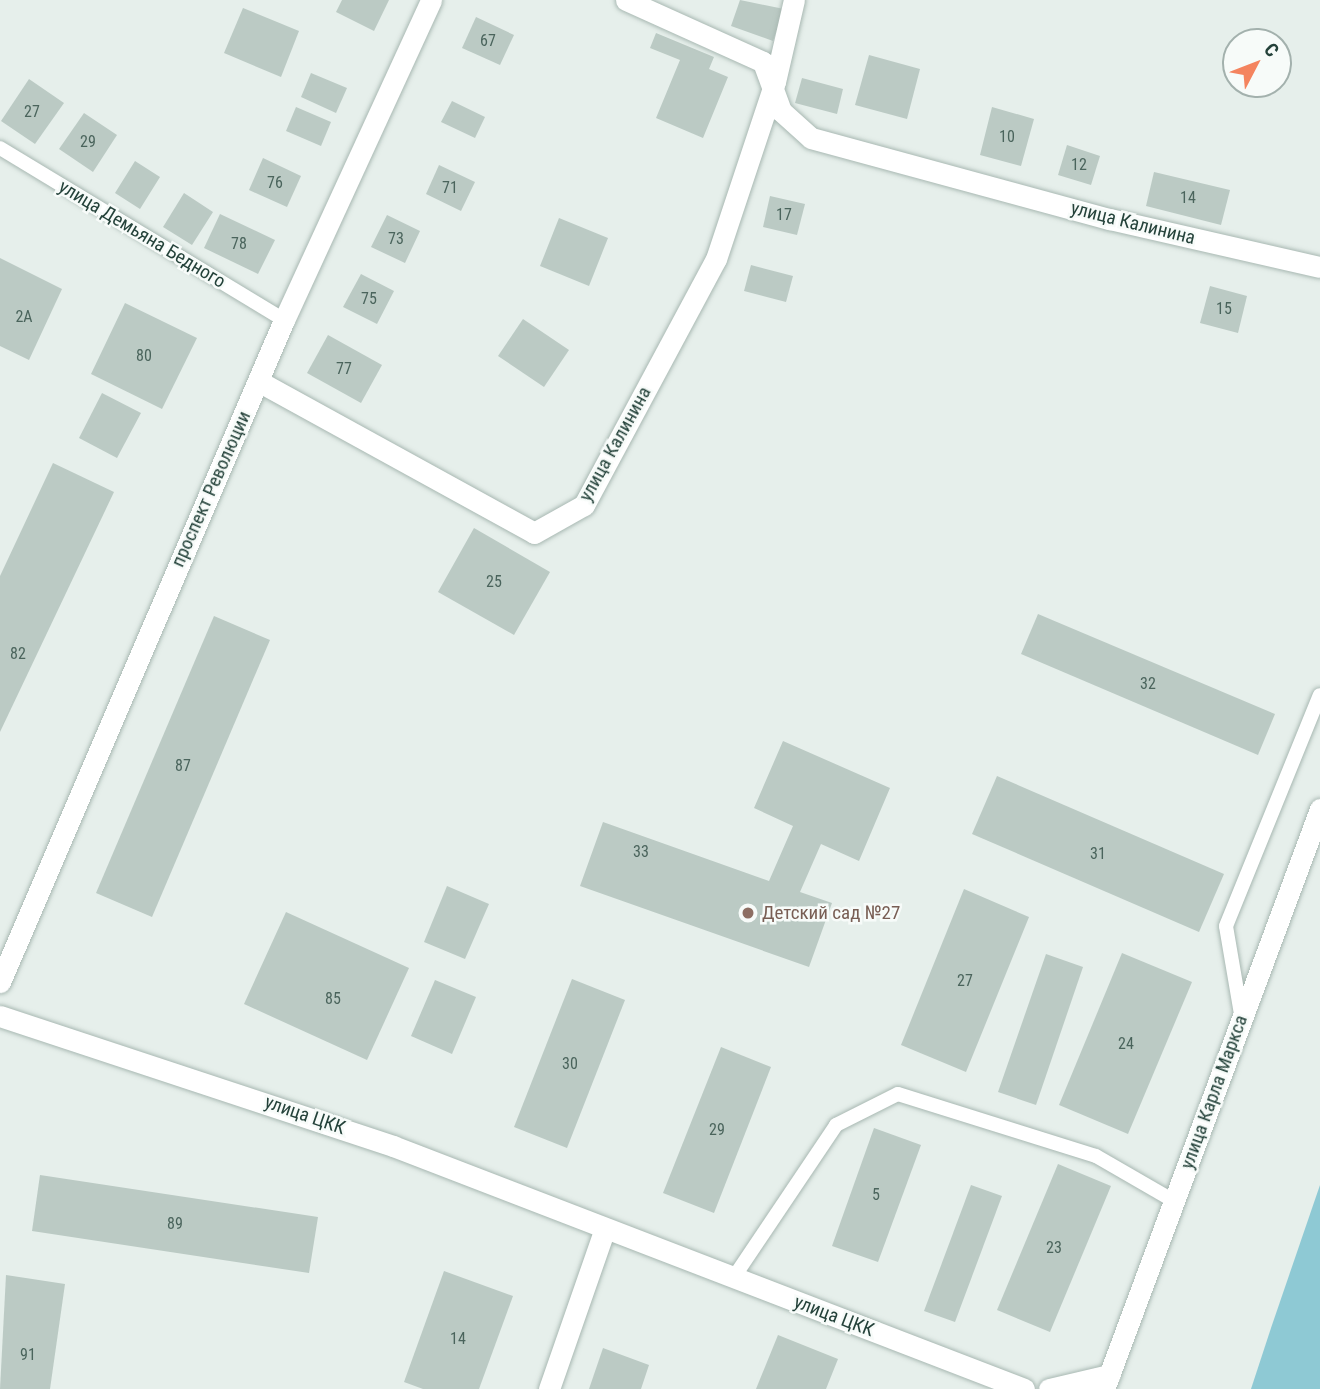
<!DOCTYPE html>
<meta charset="utf-8">
<style>
body{margin:0}
#map{position:relative;width:1320px;height:1389px;overflow:hidden;background:#e6efeb;font-family:"Roboto Condensed",sans-serif}
div>[style]{position:absolute}
[style*='--x']{left:calc(var(--x)*1px);top:calc(var(--y)*1px);width:calc(var(--w)*1px);rotate:calc(var(--a)*1deg)}
.water>*{inset:0;background:#8ec9d4}
.building>*{inset:0;background:#bbcac4}
.roads{filter:drop-shadow(0 0 2px #a8b8b2) drop-shadow(0 0 2px #a8b8b2)}
.service>*{height:14px;margin:-7px;padding:0 7px;transform-origin:7px;border-radius:7px;background:#fff}
.minor>*{height:21px;margin:-10.5px;padding:0 10.5px;transform-origin:10.5px;border-radius:10.5px;background:#fff}
.tertiary>*{height:21px;margin:-10.5px;padding:0 10.5px;transform-origin:10.5px;border-radius:10.5px;background:#fff}
.dots>*{width:19px;height:19px;translate:-50% -50%;box-sizing:border-box;border:4px solid #f7fbf9;border-radius:50%}
span{translate:-50% -50%;white-space:nowrap;text-align:center;line-height:1.15;-webkit-text-stroke:5px #f7fbf9;paint-order:stroke}
.number-label{font-size:16px;color:#4a645c}
.number-label span{-webkit-text-stroke-width:0}
.street-label{font-size:19px;color:#24423a}
.education-label{font-size:19px;color:#785e54}
.left{translate:0 -50%;text-align:left}
.north{position:absolute;left:1222px;top:28px;width:70px;height:70px;box-sizing:border-box;background:#f7fbf9;border:2px solid #a3b1ad;border-radius:50%;rotate:48deg;font-size:19px;font-weight:700;line-height:28px;text-align:center;color:#24423a}
.north::after{content:'';display:block;margin:auto;width:24px;height:32px;background:#f4845f;clip-path:polygon(50% 0,100% 100%,50% 72%,0 100%)}
</style>
<div id="map">
<div class="water">
<i style="clip-path:polygon(1320px 1185px,1320px 1389px,1251px 1389px,1271px 1328px)"></i>
</div>
<div class="building">
<i style="clip-path:polygon(342px 0,389px 0,374px 31px,336px 12px)"></i>
<i style="clip-path:polygon(740px 0,784px 9px,773px 41px,731px 26px)"></i>
<i style="clip-path:polygon(243px 8px,299px 31px,281px 77px,224px 53px)"></i>
<i style="clip-path:polygon(476px 17px,514px 35px,500px 65px,462px 48px)"></i>
<i style="clip-path:polygon(656px 33px,714px 57px,709px 69px,728px 77px,703px 138px,656px 118px,680px 60px,650px 48px)"></i>
<i style="clip-path:polygon(869px 55px,920px 69px,907px 119px,855px 105px)"></i>
<i style="clip-path:polygon(311px 73px,347px 88px,336px 113px,301px 97px)"></i>
<i style="clip-path:polygon(802px 78px,843px 89px,837px 114px,795px 103px)"></i>
<i style="clip-path:polygon(29px 79px,64px 103px,35px 144px,1px 121px)"></i>
<i style="clip-path:polygon(452px 101px,485px 117px,475px 138px,441px 122px)"></i>
<i style="clip-path:polygon(296px 107px,331px 122px,321px 146px,286px 131px)"></i>
<i style="clip-path:polygon(992px 107px,1034px 119px,1021px 166px,980px 155px)"></i>
<i style="clip-path:polygon(84px 113px,117px 135px,93px 172px,59px 149px)"></i>
<i style="clip-path:polygon(1067px 145px,1100px 156px,1091px 185px,1058px 175px)"></i>
<i style="clip-path:polygon(263px 158px,301px 176px,287px 207px,249px 190px)"></i>
<i style="clip-path:polygon(135px 161px,160px 177px,140px 209px,115px 193px)"></i>
<i style="clip-path:polygon(439px 165px,475px 182px,461px 211px,426px 194px)"></i>
<i style="clip-path:polygon(1154px 172px,1230px 190px,1221px 225px,1146px 206px)"></i>
<i style="clip-path:polygon(184px 193px,213px 212px,192px 245px,163px 227px)"></i>
<i style="clip-path:polygon(770px 196px,805px 204px,797px 235px,763px 227px)"></i>
<i style="clip-path:polygon(220px 214px,275px 240px,258px 274px,204px 248px)"></i>
<i style="clip-path:polygon(387px 215px,420px 231px,405px 263px,371px 247px)"></i>
<i style="clip-path:polygon(559px 218px,608px 238px,589px 286px,540px 266px)"></i>
<i style="clip-path:polygon(0 258px,62px 289px,29px 360px,0 346px)"></i>
<i style="clip-path:polygon(751px 265px,793px 276px,786px 302px,744px 291px)"></i>
<i style="clip-path:polygon(361px 274px,394px 291px,377px 324px,343px 307px)"></i>
<i style="clip-path:polygon(1210px 286px,1247px 296px,1238px 333px,1200px 323px)"></i>
<i style="clip-path:polygon(125px 303px,197px 338px,162px 409px,91px 374px)"></i>
<i style="clip-path:polygon(523px 319px,569px 350px,544px 387px,498px 356px)"></i>
<i style="clip-path:polygon(328px 335px,382px 365px,361px 403px,307px 373px)"></i>
<i style="clip-path:polygon(102px 393px,141px 413px,117px 458px,79px 438px)"></i>
<i style="clip-path:polygon(53px 463px,114px 492px,0 732px,0 576px)"></i>
<i style="clip-path:polygon(474px 528px,550px 572px,514px 635px,438px 592px)"></i>
<i style="clip-path:polygon(1038px 614px,1275px 714px,1258px 755px,1021px 654px)"></i>
<i style="clip-path:polygon(214px 616px,270px 640px,152px 917px,96px 893px)"></i>
<i style="clip-path:polygon(783px 741px,890px 788px,859px 861px,821px 844px,800px 892px,832px 903px,809px 967px,580px 886px,603px 822px,769px 881px,793px 826px,754px 808px)"></i>
<i style="clip-path:polygon(997px 776px,1224px 874px,1199px 932px,972px 834px)"></i>
<i style="clip-path:polygon(447px 886px,489px 904px,465px 959px,424px 942px)"></i>
<i style="clip-path:polygon(964px 889px,1029px 917px,966px 1072px,901px 1045px)"></i>
<i style="clip-path:polygon(286px 912px,409px 968px,367px 1060px,244px 1004px)"></i>
<i style="clip-path:polygon(1122px 953px,1192px 982px,1128px 1134px,1059px 1105px)"></i>
<i style="clip-path:polygon(1046px 954px,1083px 967px,1036px 1105px,998px 1092px)"></i>
<i style="clip-path:polygon(572px 979px,625px 1000px,567px 1148px,514px 1127px)"></i>
<i style="clip-path:polygon(435px 980px,476px 997px,452px 1054px,411px 1036px)"></i>
<i style="clip-path:polygon(721px 1047px,771px 1067px,714px 1213px,663px 1193px)"></i>
<i style="clip-path:polygon(874px 1128px,921px 1145px,878px 1262px,832px 1246px)"></i>
<i style="clip-path:polygon(1058px 1164px,1111px 1186px,1050px 1332px,997px 1310px)"></i>
<i style="clip-path:polygon(40px 1175px,318px 1217px,309px 1273px,32px 1231px)"></i>
<i style="clip-path:polygon(971px 1185px,1002px 1196px,955px 1322px,924px 1311px)"></i>
<i style="clip-path:polygon(444px 1271px,513px 1296px,479px 1389px,423px 1389px,404px 1382px)"></i>
<i style="clip-path:polygon(6px 1275px,65px 1284px,50px 1389px,0 1389px)"></i>
<i style="clip-path:polygon(778px 1335px,838px 1359px,826px 1389px,756px 1389px)"></i>
<i style="clip-path:polygon(603px 1348px,649px 1365px,641px 1389px,589px 1389px)"></i>
</div>
<div class="roads">
<div class="service">
<i style="--x:0;--y:148;--w:332;--a:31.2"></i>
<i style="--x:1241;--y:1014;--w:89;--a:-99.7"></i>
<i style="--x:1226;--y:926;--w:249;--a:-67.9"></i>
<i style="--x:734;--y:1277;--w:183;--a:-56.1"></i>
<i style="--x:836;--y:1125;--w:69;--a:-26.6"></i>
<i style="--x:898;--y:1094;--w:207;--a:17.4"></i>
<i style="--x:1096;--y:1156;--w:90;--a:30"></i>
</div>
<div class="minor">
<i style="--x:626;--y:0;--w:150;--a:24.3"></i>
<i style="--x:763;--y:62;--w:52;--a:69.8"></i>
<i style="--x:781;--y:111;--w:40;--a:42"></i>
<i style="--x:811;--y:138;--w:310;--a:15.2"></i>
<i style="--x:1110;--y:219;--w:215;--a:12.9"></i>
<i style="--x:258;--y:381;--w:315;--a:28.8"></i>
<i style="--x:534;--y:533;--w:57;--a:-29.2"></i>
<i style="--x:584;--y:505;--w:279;--a:-61.8"></i>
<i style="--x:716;--y:259;--w:187;--a:-71.6"></i>
<i style="--x:775;--y:82;--w:84;--a:-77"></i>
<i style="--x:0;--y:1016;--w:414;--a:18.3"></i>
<i style="--x:393;--y:1146;--w:676;--a:21.06"></i>
<i style="--x:549;--y:1389;--w:170;--a:-70.8"></i>
<i style="--x:1049;--y:1389;--w:62;--a:-13.1"></i>
<i style="--x:1104;--y:1389;--w:619;--a:-69.57"></i>
</div>
<div class="tertiary">
<i style="--x:0;--y:982;--w:720;--a:-66.78"></i>
<i style="--x:284;--y:320;--w:352;--a:-65.3"></i>
</div>
</div>
<div class="dots">
<i style="left:748px;top:913px;background:#8d6e63"></i>
</div>
<div class="number-label">
<span style="left:488px;top:41px">67</span>
<span style="left:32px;top:112px">27</span>
<span style="left:1007px;top:137px">10</span>
<span style="left:88px;top:142px">29</span>
<span style="left:1079px;top:165px">12</span>
<span style="left:275px;top:183px">76</span>
<span style="left:450px;top:188px">71</span>
<span style="left:1188px;top:198px">14</span>
<span style="left:784px;top:215px">17</span>
<span style="left:396px;top:239px">73</span>
<span style="left:239px;top:244px">78</span>
<span style="left:369px;top:299px">75</span>
<span style="left:1224px;top:309px">15</span>
<span style="left:24px;top:317px">2А</span>
<span style="left:144px;top:356px">80</span>
<span style="left:344px;top:369px">77</span>
<span style="left:494px;top:582px">25</span>
<span style="left:18px;top:654px">82</span>
<span style="left:1148px;top:684px">32</span>
<span style="left:183px;top:766px">87</span>
<span style="left:641px;top:852px">33</span>
<span style="left:1098px;top:854px">31</span>
<span style="left:965px;top:981px">27</span>
<span style="left:333px;top:999px">85</span>
<span style="left:1126px;top:1044px">24</span>
<span style="left:570px;top:1064px">30</span>
<span style="left:717px;top:1130px">29</span>
<span style="left:876px;top:1195px">5</span>
<span style="left:175px;top:1224px">89</span>
<span style="left:1054px;top:1248px">23</span>
<span style="left:458px;top:1339px">14</span>
<span style="left:28px;top:1355px">91</span>
</div>
<div class="street-label">
<span style="left:1133px;top:223px;rotate:14deg">улица Калинина</span>
<span style="left:142px;top:234px;rotate:31deg">улица Демьяна Бедного</span>
<span style="left:615px;top:444px;rotate:-61deg">улица Калинина</span>
<span style="left:211px;top:489px;rotate:-66deg">проспект Революции</span>
<span style="left:1214px;top:1092px;rotate:-70deg">улица Карла Маркса</span>
<span style="left:305px;top:1115px;rotate:19deg">улица ЦКК</span>
<span style="left:834px;top:1316px;rotate:21deg">улица ЦКК</span>
</div>
<div class="education-label">
<span class="left" style="left:762px;top:913px">Детский сад №27</span>
</div>
<div class="north">С</div>
</div>
